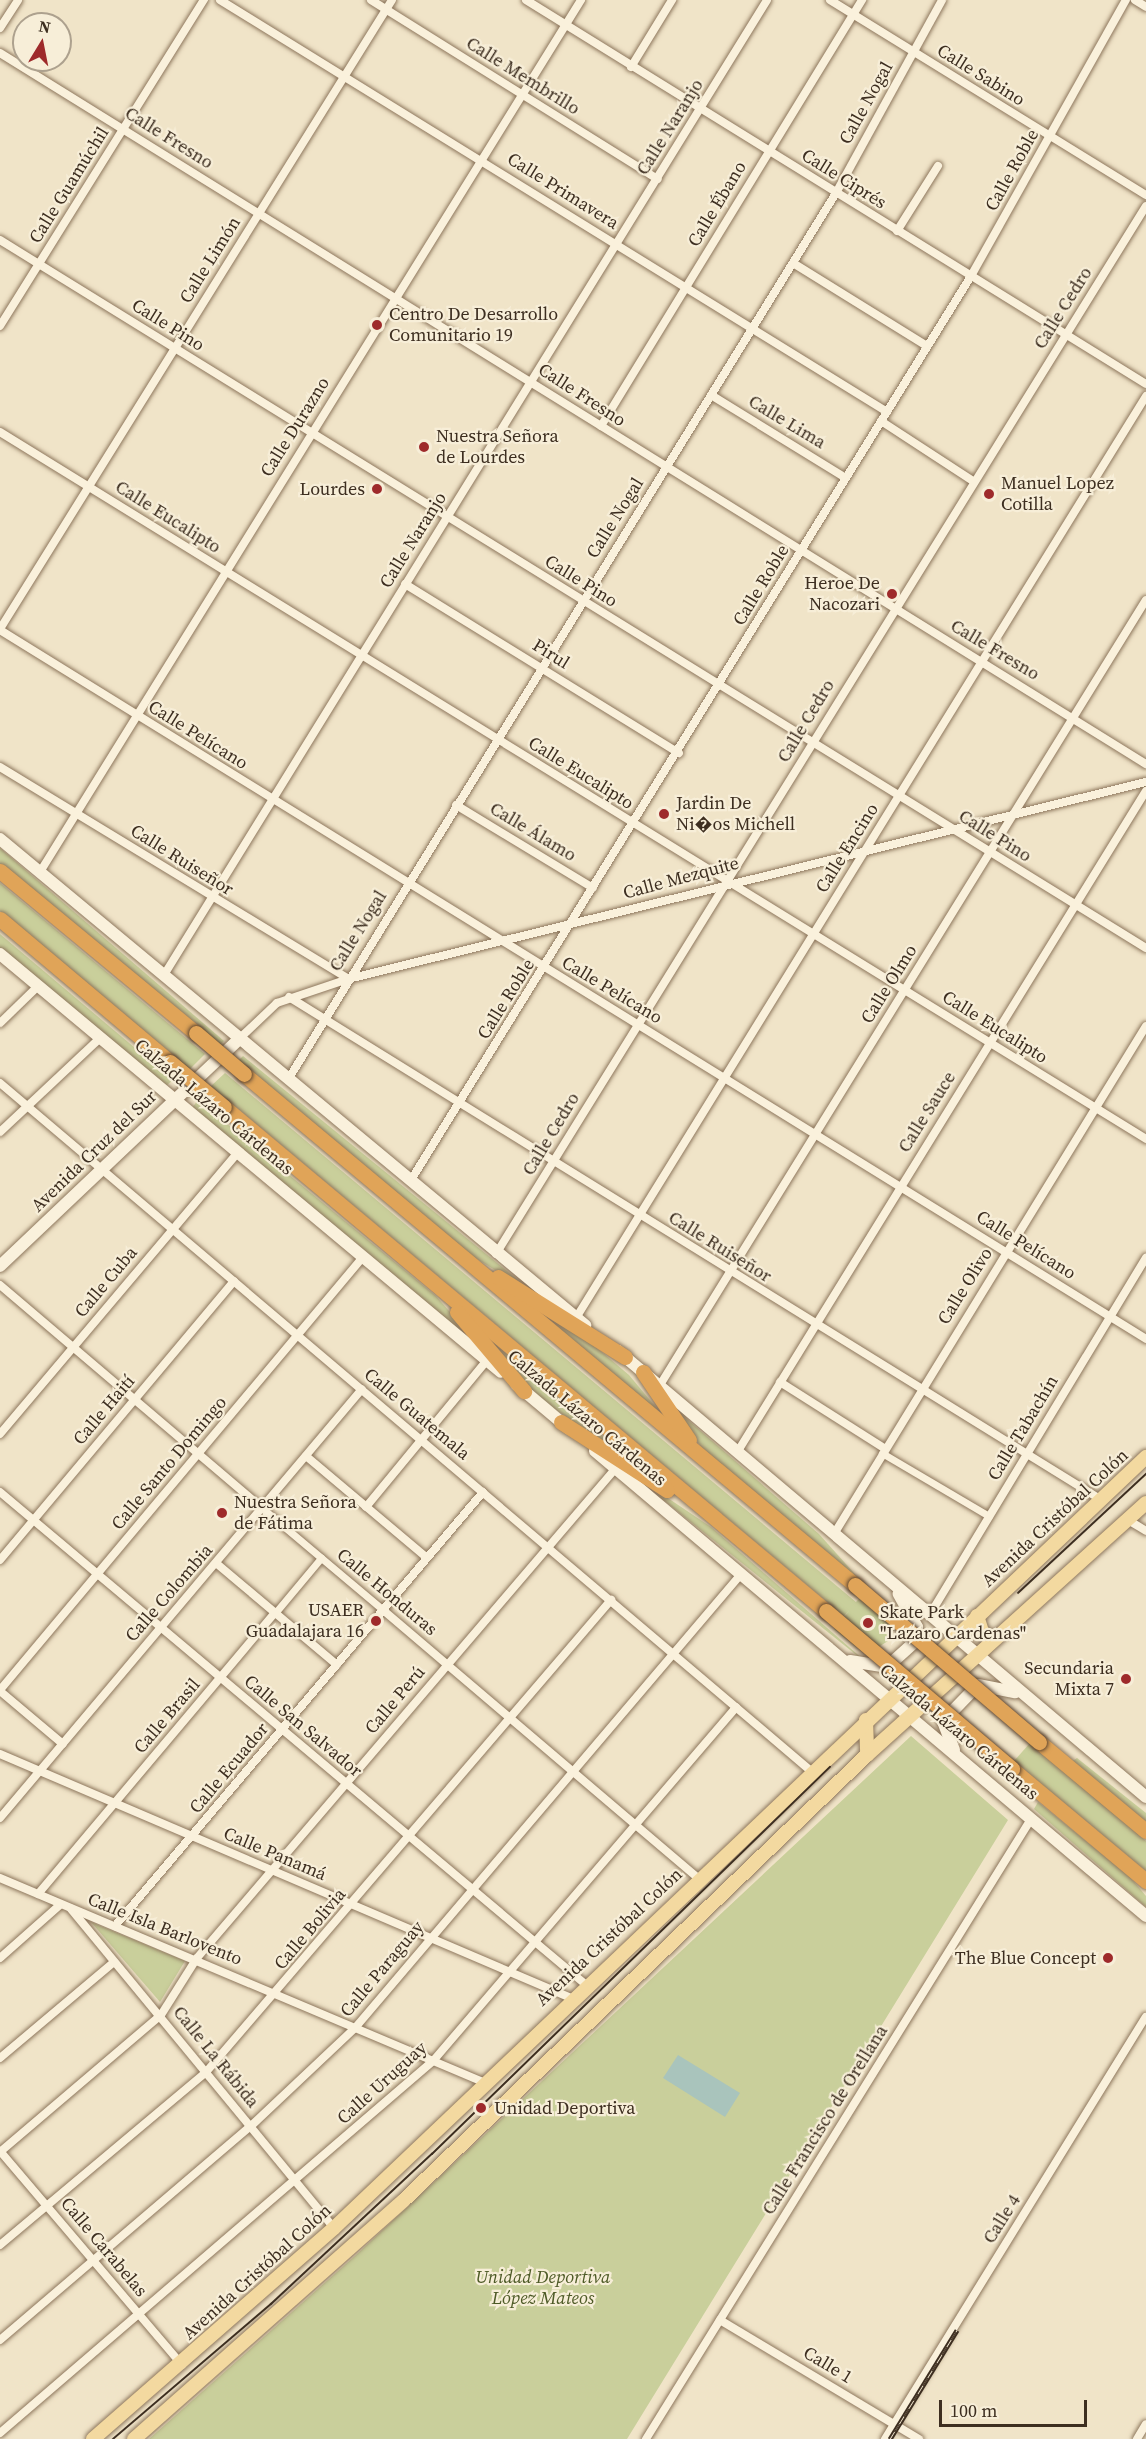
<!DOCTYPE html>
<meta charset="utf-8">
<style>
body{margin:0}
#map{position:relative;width:1146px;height:2439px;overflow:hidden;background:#f0e4c8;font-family:"Source Serif 4",serif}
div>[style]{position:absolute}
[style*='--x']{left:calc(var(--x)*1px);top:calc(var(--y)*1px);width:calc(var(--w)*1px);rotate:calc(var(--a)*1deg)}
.green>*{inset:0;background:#c9cf9b}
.water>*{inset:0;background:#a9c4bc}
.roads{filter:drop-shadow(0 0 2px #8d765c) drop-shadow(0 0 2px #8d765c)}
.pedestrian>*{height:7px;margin:-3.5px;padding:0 3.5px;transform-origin:3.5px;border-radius:3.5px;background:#faf1dc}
.minor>*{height:8px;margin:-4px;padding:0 4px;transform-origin:4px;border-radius:4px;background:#faf1dc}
.secondary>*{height:12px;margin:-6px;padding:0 6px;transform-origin:6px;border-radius:6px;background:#faf1dc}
.primary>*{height:14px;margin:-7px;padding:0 7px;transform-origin:7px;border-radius:7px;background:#f3d9a0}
.motorway>*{height:15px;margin:-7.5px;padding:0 7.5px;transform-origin:7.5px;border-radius:7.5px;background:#e0a458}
.tram>*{height:1.5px;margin:-0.75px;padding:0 0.75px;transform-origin:0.75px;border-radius:0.75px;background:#3d2e20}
.rail>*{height:5px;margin-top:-2.5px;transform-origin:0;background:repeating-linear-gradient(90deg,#f7eed8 0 9px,#3d2e20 0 18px);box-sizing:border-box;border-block:2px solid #3d2e20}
.bridges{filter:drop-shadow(0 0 2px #5b4430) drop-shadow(0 0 2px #5b4430)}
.motorway-bridge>*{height:15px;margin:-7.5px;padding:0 7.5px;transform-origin:7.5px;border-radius:7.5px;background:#e0a458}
.dots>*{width:16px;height:16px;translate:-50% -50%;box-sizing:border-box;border:3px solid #f7eed8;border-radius:50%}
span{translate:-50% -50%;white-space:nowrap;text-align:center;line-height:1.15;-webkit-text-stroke:4.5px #f7eed8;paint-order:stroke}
.street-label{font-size:18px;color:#3d2e20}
.poi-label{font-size:18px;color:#3d2e20}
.left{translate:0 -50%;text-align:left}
.right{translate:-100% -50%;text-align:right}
.park-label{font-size:18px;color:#4d5a26;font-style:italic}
.north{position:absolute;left:12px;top:12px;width:60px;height:60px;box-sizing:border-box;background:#f7eed8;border:2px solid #ada18e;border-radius:50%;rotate:10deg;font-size:16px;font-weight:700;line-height:24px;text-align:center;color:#3d2e20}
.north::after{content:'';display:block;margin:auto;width:21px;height:27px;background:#9e2a2b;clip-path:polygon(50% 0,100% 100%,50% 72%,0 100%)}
.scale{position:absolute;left:939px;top:2400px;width:148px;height:27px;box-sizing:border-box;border:3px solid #3d2e20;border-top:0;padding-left:8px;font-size:18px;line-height:21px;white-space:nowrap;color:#3d2e20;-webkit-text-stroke:4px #f7eed8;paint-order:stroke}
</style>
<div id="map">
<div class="green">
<i style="clip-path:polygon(0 848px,224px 1041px,219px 1046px,0 867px)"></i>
<i style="clip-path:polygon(0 883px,205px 1054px,189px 1070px,0 911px)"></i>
<i style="clip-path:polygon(0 934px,173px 1080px,166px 1086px,0 949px)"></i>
<i style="clip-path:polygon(243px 1056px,539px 1297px,446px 1240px,238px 1061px)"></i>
<i style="clip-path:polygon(225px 1073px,856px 1602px,867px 1590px,900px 1618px,888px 1641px,866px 1655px,834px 1629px,849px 1611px,844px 1616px,211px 1086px)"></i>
<i style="clip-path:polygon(198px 1100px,436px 1296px,488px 1356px,192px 1108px)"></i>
<i style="clip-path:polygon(519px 1299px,577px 1331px,629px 1375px,674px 1429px)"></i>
<i style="clip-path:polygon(480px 1331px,637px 1466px,529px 1391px)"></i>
<i style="clip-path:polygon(680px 1413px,819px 1534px,871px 1592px,702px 1449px)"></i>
<i style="clip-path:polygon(626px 1470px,711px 1527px,880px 1674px)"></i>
<i style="clip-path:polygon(911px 1736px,1008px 1820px,627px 2439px,149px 2439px,356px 2255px)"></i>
<i style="clip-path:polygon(1030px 1743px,1146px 1841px,1146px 1871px,1014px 1761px)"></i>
<i style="clip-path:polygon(1077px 1758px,1146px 1813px,1146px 1824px,1071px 1762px)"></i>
<i style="clip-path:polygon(1038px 1802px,1130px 1877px,1146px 1896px,1146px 1907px,1034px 1809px)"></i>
<i style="clip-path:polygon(91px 1922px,185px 1961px,160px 2002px)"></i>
</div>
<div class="water">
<i style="clip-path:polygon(678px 2055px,740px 2093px,725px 2117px,663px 2078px)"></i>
</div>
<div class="roads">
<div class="pedestrian">
<i style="--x:882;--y:1453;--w:124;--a:30.5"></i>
<i style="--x:262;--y:1508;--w:158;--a:40.1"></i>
<i style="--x:275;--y:1613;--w:72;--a:-50.1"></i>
</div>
<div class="minor">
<i style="--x:220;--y:0;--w:784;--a:31.7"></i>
<i style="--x:371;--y:0;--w:338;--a:32"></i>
<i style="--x:526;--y:0;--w:729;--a:31.77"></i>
<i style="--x:830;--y:0;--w:371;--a:31.7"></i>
<i style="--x:1135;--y:0;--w:13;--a:32"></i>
<i style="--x:0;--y:28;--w:33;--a:-57"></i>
<i style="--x:0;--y:53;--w:1349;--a:31.82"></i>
<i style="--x:631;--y:67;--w:79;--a:-58.5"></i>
<i style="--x:897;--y:231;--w:77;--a:-57.8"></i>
<i style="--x:0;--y:240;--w:1347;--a:31.71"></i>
<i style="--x:793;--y:263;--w:158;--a:31.8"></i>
<i style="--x:0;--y:326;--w:385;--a:-58"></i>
<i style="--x:711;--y:395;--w:158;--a:31.6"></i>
<i style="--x:881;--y:421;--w:110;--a:33.1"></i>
<i style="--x:601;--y:426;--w:500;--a:-58.5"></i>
<i style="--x:0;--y:432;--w:1347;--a:31.67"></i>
<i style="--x:405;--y:584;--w:322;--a:31.7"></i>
<i style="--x:0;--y:629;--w:741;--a:-58.07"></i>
<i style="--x:0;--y:630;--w:1348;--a:31.74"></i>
<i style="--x:0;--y:767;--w:407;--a:31.3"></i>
<i style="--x:456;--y:805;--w:160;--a:31.2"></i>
<i style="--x:40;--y:872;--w:1026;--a:-58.18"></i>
<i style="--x:164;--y:975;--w:1146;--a:-58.26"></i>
<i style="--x:289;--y:997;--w:954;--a:31.76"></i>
<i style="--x:0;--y:1023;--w:53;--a:-44.2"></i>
<i style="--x:240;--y:1038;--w:51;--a:-43.4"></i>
<i style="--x:277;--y:1003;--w:75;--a:-18.7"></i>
<i style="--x:348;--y:979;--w:822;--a:-13.87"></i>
<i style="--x:289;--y:1078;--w:1040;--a:-58.28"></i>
<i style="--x:836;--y:193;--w:220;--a:-61.2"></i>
<i style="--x:0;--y:1083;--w:1064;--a:40.31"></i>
<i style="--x:0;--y:1132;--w:137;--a:-43.2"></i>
<i style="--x:411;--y:1180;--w:1063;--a:-58.22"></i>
<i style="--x:971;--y:276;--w:317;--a:-60.7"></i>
<i style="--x:496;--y:1254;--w:1233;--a:-58.19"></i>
<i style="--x:0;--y:1285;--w:344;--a:40.4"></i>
<i style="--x:576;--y:1318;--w:1084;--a:-58.27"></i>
<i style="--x:780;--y:1382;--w:123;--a:32.4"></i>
<i style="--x:660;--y:1385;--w:923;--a:-58.24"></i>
<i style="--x:0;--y:1434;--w:369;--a:-49.8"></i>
<i style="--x:738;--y:1451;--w:776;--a:-58.28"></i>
<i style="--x:306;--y:1456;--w:158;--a:40.1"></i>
<i style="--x:0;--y:1492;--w:764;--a:40.06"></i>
<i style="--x:366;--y:1507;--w:190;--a:-50.5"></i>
<i style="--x:1128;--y:1520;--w:21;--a:31"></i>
<i style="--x:834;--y:1534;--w:596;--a:-58.44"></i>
<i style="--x:0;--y:1560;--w:364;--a:-50"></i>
<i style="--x:216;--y:1563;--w:158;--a:40.1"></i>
<i style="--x:383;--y:1610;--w:414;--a:40.4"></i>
<i style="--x:929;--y:1616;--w:419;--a:-58.8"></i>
<i style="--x:0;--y:1690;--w:565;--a:-50.03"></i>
<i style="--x:0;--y:1691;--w:82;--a:40.1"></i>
<i style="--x:0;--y:1754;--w:621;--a:23.14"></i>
<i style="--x:0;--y:1818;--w:561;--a:-49.84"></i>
<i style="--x:0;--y:1878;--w:524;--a:22.9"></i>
<i style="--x:38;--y:1894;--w:368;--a:-49.9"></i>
<i style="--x:71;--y:1909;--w:413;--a:50.5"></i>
<i style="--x:115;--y:1926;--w:569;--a:-49.7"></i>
<i style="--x:0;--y:1958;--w:81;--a:-41.5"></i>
<i style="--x:0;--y:2058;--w:149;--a:-40.1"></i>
<i style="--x:0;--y:2151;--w:281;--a:49.6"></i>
<i style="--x:0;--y:2152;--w:211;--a:-40.4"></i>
<i style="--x:161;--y:2015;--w:67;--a:-57.7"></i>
<i style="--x:197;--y:1958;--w:645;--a:-49.47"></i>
<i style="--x:0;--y:2245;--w:270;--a:-40"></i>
<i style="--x:207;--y:2071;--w:621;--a:-49.38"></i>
<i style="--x:720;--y:2320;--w:232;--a:30.9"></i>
<i style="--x:0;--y:2340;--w:330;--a:-40.5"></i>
<i style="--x:251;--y:2126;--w:143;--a:-43.3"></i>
<i style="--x:355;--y:2028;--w:597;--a:-49.62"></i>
<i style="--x:0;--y:2433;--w:571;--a:-40.67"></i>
<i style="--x:433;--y:2061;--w:466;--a:-49.4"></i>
<i style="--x:646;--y:2439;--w:730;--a:-58.16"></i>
<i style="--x:885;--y:2439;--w:496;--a:-58.3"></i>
<i style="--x:1137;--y:2439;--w:17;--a:-59"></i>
</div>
<div class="secondary">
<i style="--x:0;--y:839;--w:761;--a:39.72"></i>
<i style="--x:0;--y:954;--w:652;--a:39.84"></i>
<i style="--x:0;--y:1266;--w:331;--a:-43.5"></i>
<i style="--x:618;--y:1351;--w:691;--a:40.19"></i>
<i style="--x:517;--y:1385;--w:67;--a:40.1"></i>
<i style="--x:595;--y:1451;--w:721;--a:40.16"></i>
<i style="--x:850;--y:1661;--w:37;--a:9"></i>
<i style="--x:887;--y:1667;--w:38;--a:-42"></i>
<i style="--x:915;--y:1642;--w:15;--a:-82"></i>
<i style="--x:917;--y:1627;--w:38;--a:-119"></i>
<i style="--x:954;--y:1750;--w:31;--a:-111"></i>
<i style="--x:943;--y:1721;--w:50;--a:-45.8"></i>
<i style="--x:978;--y:1685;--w:38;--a:11"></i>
</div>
<div class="primary">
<i style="--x:977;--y:1616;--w:19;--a:72"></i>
<i style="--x:983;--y:1634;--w:13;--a:18"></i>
<i style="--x:866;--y:1720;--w:35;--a:88"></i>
<i style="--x:93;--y:2439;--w:320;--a:-41.2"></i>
<i style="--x:334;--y:2228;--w:1120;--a:-43.52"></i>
<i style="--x:134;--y:2439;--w:359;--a:-41.5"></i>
<i style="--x:403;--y:2201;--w:644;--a:-43.87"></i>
<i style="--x:867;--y:1755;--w:376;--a:-42.1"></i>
</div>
<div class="motorway">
<i style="--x:0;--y:871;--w:254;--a:39.6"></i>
<i style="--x:0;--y:919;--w:222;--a:40.1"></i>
<i style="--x:244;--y:1074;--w:797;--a:39.91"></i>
<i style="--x:224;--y:1107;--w:785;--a:39.94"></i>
<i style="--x:498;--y:1277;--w:150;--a:32.2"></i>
<i style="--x:457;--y:1312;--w:104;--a:49.7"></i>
<i style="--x:643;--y:1372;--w:82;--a:55.9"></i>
<i style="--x:561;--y:1422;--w:126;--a:32.7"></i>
<i style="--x:1039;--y:1742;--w:139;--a:39.8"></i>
<i style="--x:1012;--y:1769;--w:175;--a:39.9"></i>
</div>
</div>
<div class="tram">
<i style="--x:1018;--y:1593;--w:175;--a:-42.9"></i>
<i style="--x:113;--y:2439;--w:208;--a:-40.5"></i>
<i style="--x:271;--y:2304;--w:220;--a:-43"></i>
<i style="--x:432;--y:2154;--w:555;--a:-44.2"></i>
</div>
<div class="rail">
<i style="--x:890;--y:2439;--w:128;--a:-58.4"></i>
</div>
<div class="bridges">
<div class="motorway-bridge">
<i style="--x:196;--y:1033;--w:63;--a:40.5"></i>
<i style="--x:170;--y:1062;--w:70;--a:39.8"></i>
<i style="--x:855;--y:1585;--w:242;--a:40.5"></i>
<i style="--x:826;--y:1611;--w:244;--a:40.3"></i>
</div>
</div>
<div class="dots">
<i style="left:377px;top:325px;background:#9e2a2b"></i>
<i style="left:424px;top:447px;background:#9e2a2b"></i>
<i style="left:377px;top:489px;background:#9e2a2b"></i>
<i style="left:989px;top:494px;background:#9e2a2b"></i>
<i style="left:892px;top:594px;background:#9e2a2b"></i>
<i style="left:664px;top:814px;background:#9e2a2b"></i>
<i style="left:222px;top:1513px;background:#9e2a2b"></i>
<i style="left:376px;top:1621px;background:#9e2a2b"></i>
<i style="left:868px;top:1623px;background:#9e2a2b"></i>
<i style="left:1126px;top:1679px;background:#9e2a2b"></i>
<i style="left:1108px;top:1958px;background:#9e2a2b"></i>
<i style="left:481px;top:2108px;background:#9e2a2b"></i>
</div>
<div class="street-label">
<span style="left:981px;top:75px;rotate:32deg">Calle Sabino</span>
<span style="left:523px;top:76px;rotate:32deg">Calle Membrillo</span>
<span style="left:866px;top:103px;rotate:-61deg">Calle Nogal</span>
<span style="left:670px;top:127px;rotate:-58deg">Calle Naranjo</span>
<span style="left:169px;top:138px;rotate:32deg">Calle Fresno</span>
<span style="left:1012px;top:170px;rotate:-61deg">Calle Roble</span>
<span style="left:844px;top:179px;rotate:32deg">Calle Ciprés</span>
<span style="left:69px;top:185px;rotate:-58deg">Calle Guamúchil</span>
<span style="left:563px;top:191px;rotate:32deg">Calle Primavera</span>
<span style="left:717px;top:204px;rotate:-59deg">Calle Ébano</span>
<span style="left:210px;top:260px;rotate:-58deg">Calle Limón</span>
<span style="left:1063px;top:308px;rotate:-58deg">Calle Cedro</span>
<span style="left:168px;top:325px;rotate:32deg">Calle Pino</span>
<span style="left:582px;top:395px;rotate:33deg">Calle Fresno</span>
<span style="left:787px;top:422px;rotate:31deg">Calle Lima</span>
<span style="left:295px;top:427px;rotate:-58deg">Calle Durazno</span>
<span style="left:168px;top:517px;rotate:32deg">Calle Eucalipto</span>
<span style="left:615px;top:518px;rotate:-58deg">Calle Nogal</span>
<span style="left:413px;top:540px;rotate:-58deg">Calle Naranjo</span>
<span style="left:581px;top:581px;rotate:32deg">Calle Pino</span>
<span style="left:761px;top:585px;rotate:-59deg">Calle Roble</span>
<span style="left:995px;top:650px;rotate:31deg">Calle Fresno</span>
<span style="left:551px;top:654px;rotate:32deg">Pirul</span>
<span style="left:806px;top:721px;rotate:-59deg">Calle Cedro</span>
<span style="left:198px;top:735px;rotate:32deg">Calle Pelícano</span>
<span style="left:581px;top:773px;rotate:32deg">Calle Eucalipto</span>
<span style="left:533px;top:832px;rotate:31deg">Calle Álamo</span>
<span style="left:995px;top:836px;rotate:32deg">Calle Pino</span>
<span style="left:847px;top:848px;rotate:-58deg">Calle Encino</span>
<span style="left:182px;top:860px;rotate:32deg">Calle Ruiseñor</span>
<span style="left:681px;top:878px;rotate:-15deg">Calle Mezquite</span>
<span style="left:358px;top:931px;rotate:-58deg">Calle Nogal</span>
<span style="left:889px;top:984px;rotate:-58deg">Calle Olmo</span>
<span style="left:612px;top:990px;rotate:31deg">Calle Pelícano</span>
<span style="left:506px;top:999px;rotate:-58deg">Calle Roble</span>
<span style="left:995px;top:1027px;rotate:32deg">Calle Eucalipto</span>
<span style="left:214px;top:1107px;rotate:40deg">Calzada Lázaro Cárdenas</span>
<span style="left:927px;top:1112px;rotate:-58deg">Calle Sauce</span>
<span style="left:551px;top:1134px;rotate:-59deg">Calle Cedro</span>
<span style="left:94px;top:1151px;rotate:-44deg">Avenida Cruz del Sur</span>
<span style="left:1026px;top:1245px;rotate:32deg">Calle Pelícano</span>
<span style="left:720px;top:1247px;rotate:32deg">Calle Ruiseñor</span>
<span style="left:106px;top:1282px;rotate:-50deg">Calle Cuba</span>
<span style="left:965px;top:1286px;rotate:-58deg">Calle Olivo</span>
<span style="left:104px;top:1410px;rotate:-50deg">Calle Haití</span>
<span style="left:417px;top:1414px;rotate:40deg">Calle Guatemala</span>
<span style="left:587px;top:1418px;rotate:40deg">Calzada Lázaro Cárdenas</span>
<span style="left:1023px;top:1428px;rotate:-59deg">Calle Tabachín</span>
<span style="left:169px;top:1463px;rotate:-50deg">Calle Santo Domingo</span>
<span style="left:1055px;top:1518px;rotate:-43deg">Avenida Cristóbal Colón</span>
<span style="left:387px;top:1592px;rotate:40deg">Calle Honduras</span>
<span style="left:169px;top:1593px;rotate:-49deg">Calle Colombia</span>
<span style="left:395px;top:1700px;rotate:-50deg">Calle Perú</span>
<span style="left:167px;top:1716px;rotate:-50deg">Calle Brasil</span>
<span style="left:303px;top:1726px;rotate:40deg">Calle San Salvador</span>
<span style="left:959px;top:1732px;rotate:40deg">Calzada Lázaro Cárdenas</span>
<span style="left:229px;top:1768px;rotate:-50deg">Calle Ecuador</span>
<span style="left:275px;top:1854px;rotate:23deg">Calle Panamá</span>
<span style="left:165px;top:1929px;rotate:22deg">Calle Isla Barlovento</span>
<span style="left:310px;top:1929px;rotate:-50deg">Calle Bolivia</span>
<span style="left:609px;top:1937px;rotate:-43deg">Avenida Cristóbal Colón</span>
<span style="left:382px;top:1969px;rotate:-50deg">Calle Paraguay</span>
<span style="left:216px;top:2057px;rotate:51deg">Calle La Rábida</span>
<span style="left:382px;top:2083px;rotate:-42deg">Calle Uruguay</span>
<span style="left:825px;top:2120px;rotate:-58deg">Calle Francisco de Orellana</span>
<span style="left:1002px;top:2219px;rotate:-58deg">Calle 4</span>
<span style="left:104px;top:2247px;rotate:50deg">Calle Carabelas</span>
<span style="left:257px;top:2272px;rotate:-42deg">Avenida Cristóbal Colón</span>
<span style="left:828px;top:2365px;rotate:31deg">Calle 1</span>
</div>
<div class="poi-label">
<span class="left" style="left:389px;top:325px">Centro De Desarrollo<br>Comunitario 19</span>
<span class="left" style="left:436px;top:447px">Nuestra Señora<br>de Lourdes</span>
<span class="left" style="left:1001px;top:494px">Manuel Lopez<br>Cotilla</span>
<span class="right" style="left:365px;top:489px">Lourdes</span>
<span class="right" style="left:880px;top:594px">Heroe De<br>Nacozari</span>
<span class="left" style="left:676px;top:814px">Jardin De<br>Ni�os Michell</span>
<span class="left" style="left:234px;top:1513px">Nuestra Señora<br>de Fátima</span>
<span class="right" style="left:364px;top:1621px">USAER<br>Guadalajara 16</span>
<span class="left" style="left:880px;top:1623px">Skate Park<br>"Lazaro Cardenas"</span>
<span class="right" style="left:1114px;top:1679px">Secundaria<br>Mixta 7</span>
<span class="right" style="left:1096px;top:1958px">The Blue Concept</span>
<span class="left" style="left:494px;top:2108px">Unidad Deportiva</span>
</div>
<div class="park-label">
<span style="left:543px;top:2288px">Unidad Deportiva<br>López Mateos</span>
</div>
<div class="north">N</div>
<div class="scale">100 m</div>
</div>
